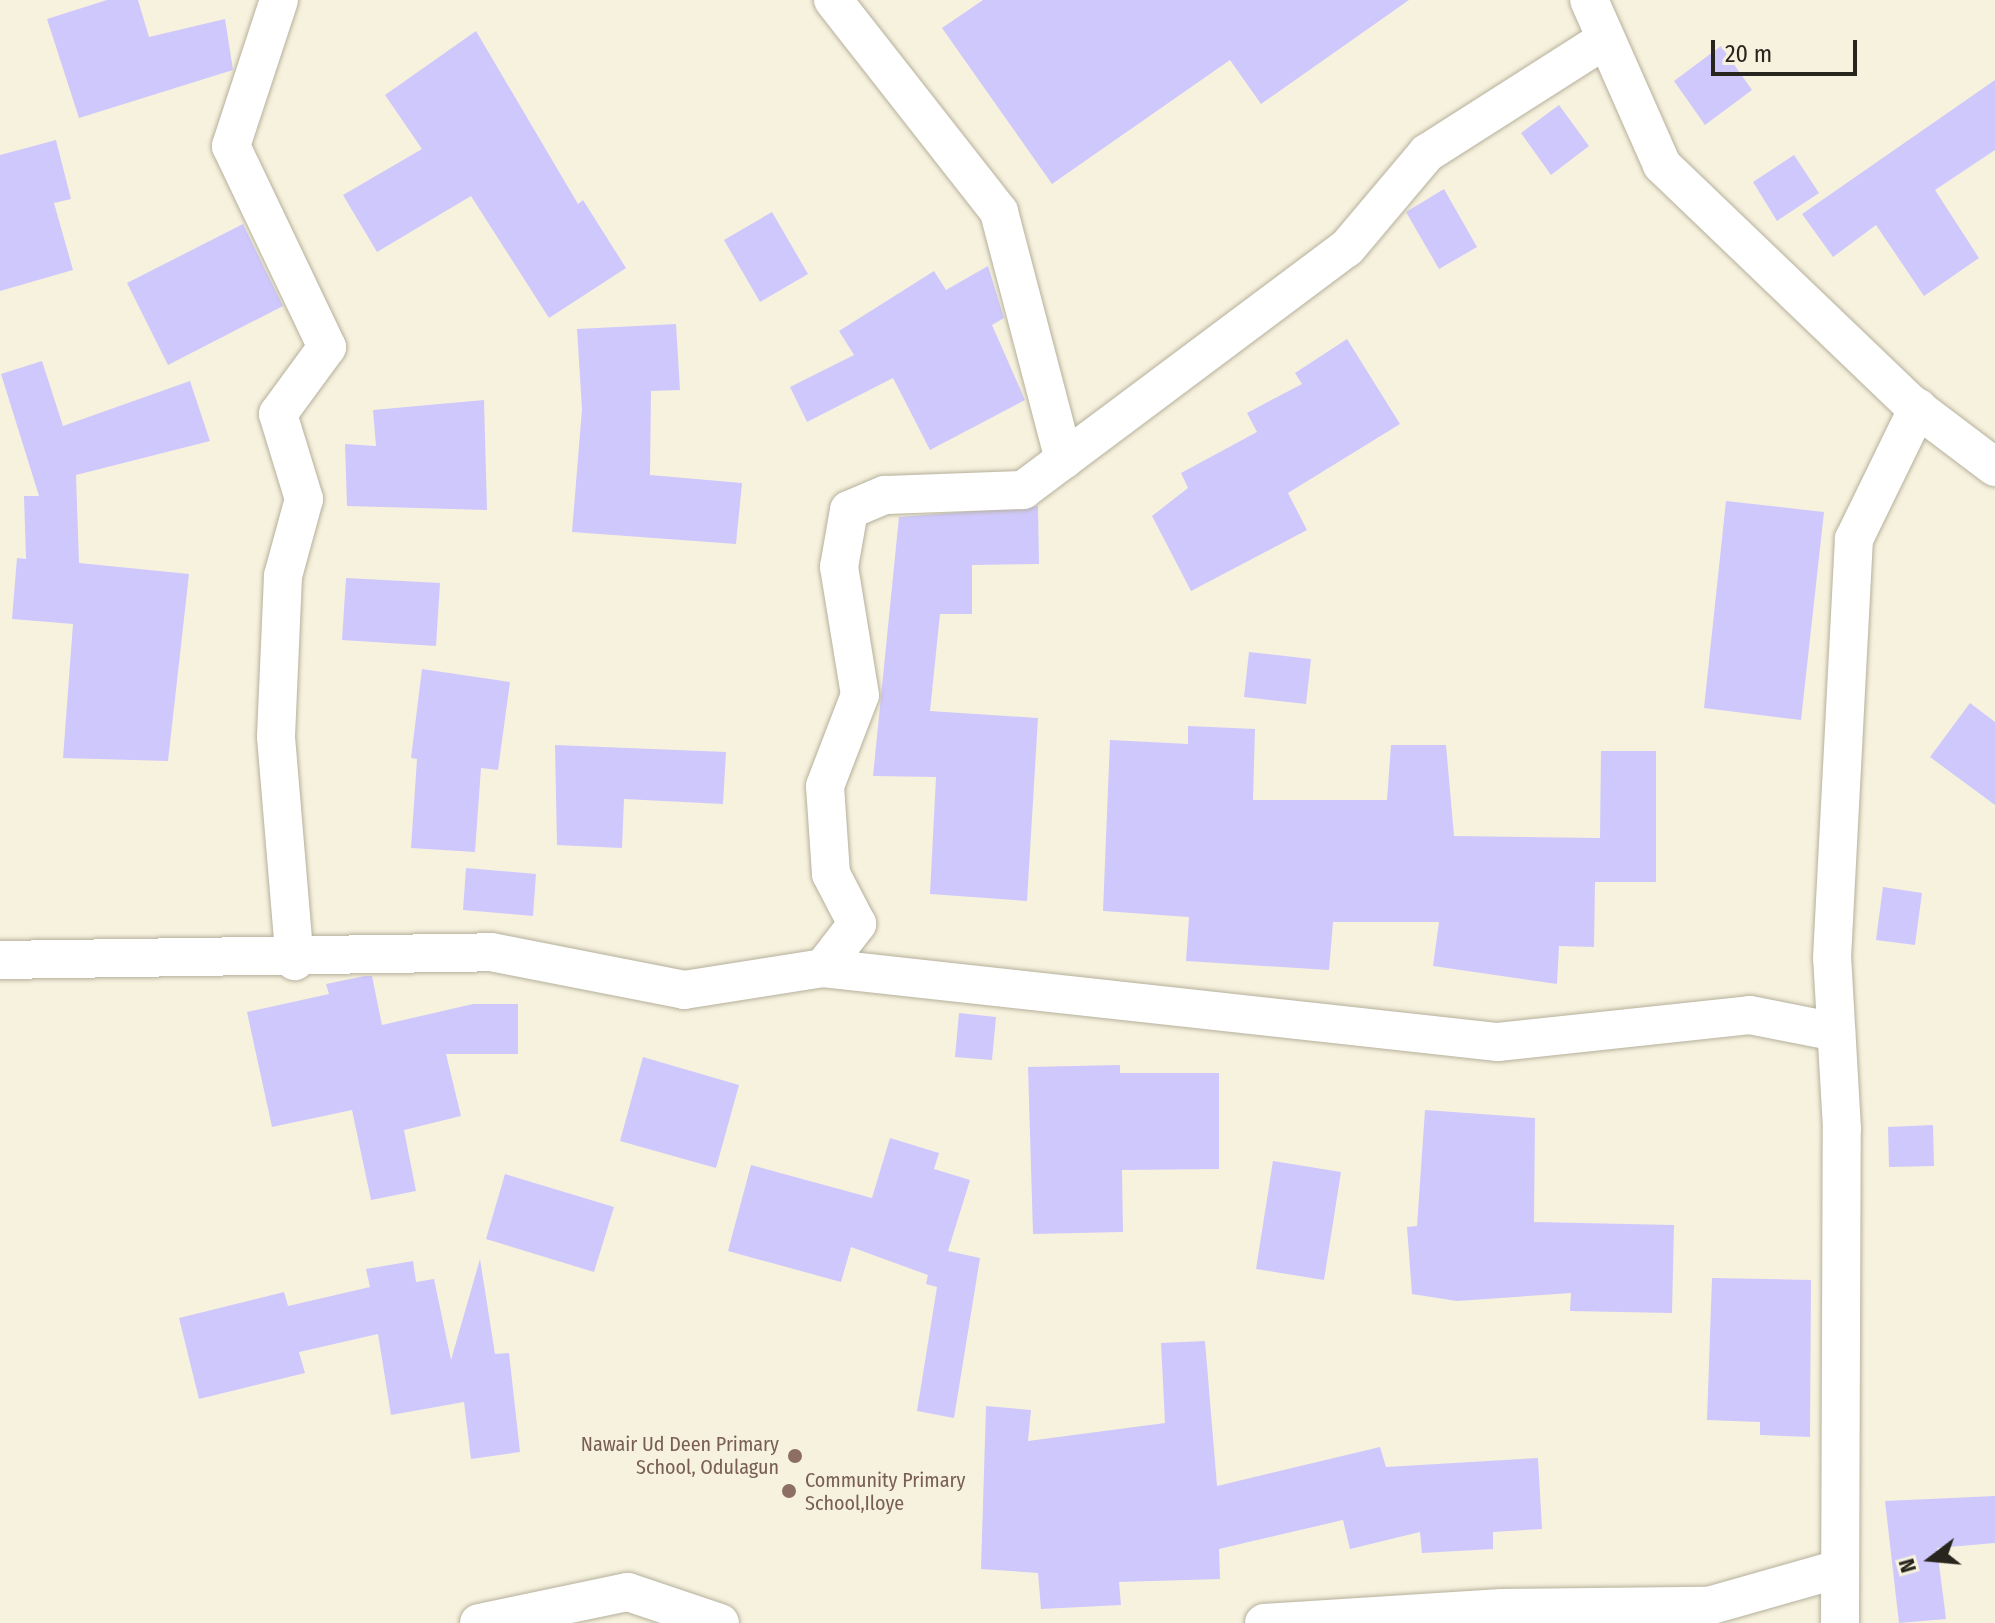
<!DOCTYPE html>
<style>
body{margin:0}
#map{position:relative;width:1995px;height:1623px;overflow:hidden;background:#f7f2de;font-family:"Fira Sans Condensed",sans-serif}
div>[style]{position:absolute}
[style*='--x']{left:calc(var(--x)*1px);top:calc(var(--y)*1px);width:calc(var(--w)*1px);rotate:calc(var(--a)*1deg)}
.building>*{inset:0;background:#cfc8fc}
.roads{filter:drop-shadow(0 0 2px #b5b09c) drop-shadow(0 0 2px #b5b09c)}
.street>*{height:38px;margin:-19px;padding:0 19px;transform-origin:19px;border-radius:19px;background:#fff}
.dots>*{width:22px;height:22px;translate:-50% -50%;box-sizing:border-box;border:4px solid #f7f2de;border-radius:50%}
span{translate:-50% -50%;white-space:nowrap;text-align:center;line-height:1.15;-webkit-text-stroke:6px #f7f2de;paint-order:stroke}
.education-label{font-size:20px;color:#785e54}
.right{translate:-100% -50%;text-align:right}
.left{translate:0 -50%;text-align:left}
.north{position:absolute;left:1891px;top:1519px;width:80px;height:80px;-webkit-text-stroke:6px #f7f2de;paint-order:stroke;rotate:254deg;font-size:22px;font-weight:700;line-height:32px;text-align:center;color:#27251d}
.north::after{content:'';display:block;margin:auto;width:28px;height:36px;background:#27251d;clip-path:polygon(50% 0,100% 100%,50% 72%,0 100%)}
.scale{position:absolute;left:1711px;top:40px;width:146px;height:36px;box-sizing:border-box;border:4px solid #27251d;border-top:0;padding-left:10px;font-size:24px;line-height:28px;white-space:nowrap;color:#27251d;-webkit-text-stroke:6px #f7f2de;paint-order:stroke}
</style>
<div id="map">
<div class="building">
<i style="clip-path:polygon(107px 0,138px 0,149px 37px,225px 19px,233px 70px,79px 118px,47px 19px)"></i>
<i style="clip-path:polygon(983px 0,1409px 0,1261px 104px,1230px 60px,1052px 184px,942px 28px)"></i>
<i style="clip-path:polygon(476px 31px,578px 204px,583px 200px,626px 268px,549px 318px,471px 196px,377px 252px,343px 195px,422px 149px,385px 95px)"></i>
<i style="clip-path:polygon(1721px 46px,1752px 90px,1705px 125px,1674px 81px)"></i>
<i style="clip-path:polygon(1995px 80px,1995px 150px,1935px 190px,1979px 258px,1924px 296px,1876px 225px,1833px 257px,1802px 214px)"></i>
<i style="clip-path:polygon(1559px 105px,1589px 146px,1551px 175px,1521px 133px)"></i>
<i style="clip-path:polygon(56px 140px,71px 199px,54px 203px,73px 270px,0 291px,0 155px)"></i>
<i style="clip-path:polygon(1794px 155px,1819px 193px,1777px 221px,1753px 182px)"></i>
<i style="clip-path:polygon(1444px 189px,1477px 247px,1439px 269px,1406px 212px)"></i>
<i style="clip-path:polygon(772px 212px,808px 274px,760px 302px,724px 240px)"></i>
<i style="clip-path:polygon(243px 224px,283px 306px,168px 365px,127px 283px)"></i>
<i style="clip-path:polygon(988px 266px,1004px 318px,992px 325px,1025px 400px,930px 450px,893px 378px,807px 422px,790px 387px,854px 355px,839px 331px,934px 271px,946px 290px)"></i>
<i style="clip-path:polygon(676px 324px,680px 390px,651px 391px,650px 475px,742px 483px,736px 544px,572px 532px,582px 409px,577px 329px)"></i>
<i style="clip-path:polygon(1347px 339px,1400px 424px,1288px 493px,1307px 530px,1191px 591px,1152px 516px,1188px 488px,1181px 473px,1257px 432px,1247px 413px,1302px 384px,1295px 373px)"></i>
<i style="clip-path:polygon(42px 361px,63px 426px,190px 381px,210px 441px,76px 475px,79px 563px,189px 574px,168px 761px,63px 758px,73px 624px,12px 619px,17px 558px,26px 559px,24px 496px,39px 496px,1px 374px)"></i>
<i style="clip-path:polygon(484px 400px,487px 510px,347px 506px,345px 444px,376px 446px,373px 410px)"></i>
<i style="clip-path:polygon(1726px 501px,1824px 512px,1801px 720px,1704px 708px)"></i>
<i style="clip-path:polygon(1038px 506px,1039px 564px,972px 565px,972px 614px,940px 614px,930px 711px,1038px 718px,1027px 901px,930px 894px,936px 777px,873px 776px,899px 517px)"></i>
<i style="clip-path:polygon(346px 578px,440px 583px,436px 646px,342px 640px)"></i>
<i style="clip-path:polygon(1249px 652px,1311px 659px,1306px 704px,1244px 697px)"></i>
<i style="clip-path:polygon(422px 669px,510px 682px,498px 770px,481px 768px,475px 852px,411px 848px,417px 759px,411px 758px)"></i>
<i style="clip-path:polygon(1970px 703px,1995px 722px,1995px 805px,1930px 757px)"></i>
<i style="clip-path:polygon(1188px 726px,1255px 729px,1253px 800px,1387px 800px,1391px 745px,1446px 745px,1454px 836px,1600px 838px,1601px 751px,1656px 751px,1656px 882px,1595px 882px,1594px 947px,1559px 946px,1557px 984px,1433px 966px,1439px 922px,1333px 922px,1329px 970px,1186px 961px,1189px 917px,1103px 911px,1110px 740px,1188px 744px)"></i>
<i style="clip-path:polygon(555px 745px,726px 752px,723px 804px,624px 799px,622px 848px,557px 845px)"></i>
<i style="clip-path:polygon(466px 868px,536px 874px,533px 916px,463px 910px)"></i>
<i style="clip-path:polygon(1883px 887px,1922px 893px,1915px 945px,1876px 940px)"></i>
<i style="clip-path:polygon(365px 976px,372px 976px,382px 1025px,473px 1004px,518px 1004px,518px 1054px,446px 1054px,461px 1116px,404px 1130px,416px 1191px,371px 1200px,352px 1110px,272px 1127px,247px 1012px,329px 994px,326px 984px)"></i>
<i style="clip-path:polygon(959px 1013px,996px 1017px,992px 1060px,955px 1057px)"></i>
<i style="clip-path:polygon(643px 1057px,739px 1085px,716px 1168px,620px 1141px)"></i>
<i style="clip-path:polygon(1120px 1065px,1120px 1073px,1219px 1073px,1219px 1169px,1122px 1170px,1123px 1232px,1033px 1234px,1028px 1067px)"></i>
<i style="clip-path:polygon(1425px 1110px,1535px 1118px,1534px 1222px,1674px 1225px,1672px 1313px,1570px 1311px,1571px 1293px,1457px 1301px,1412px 1294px,1407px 1227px,1417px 1226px)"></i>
<i style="clip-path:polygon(1933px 1125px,1934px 1166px,1889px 1167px,1888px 1127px)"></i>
<i style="clip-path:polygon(890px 1138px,939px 1153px,934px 1169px,970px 1180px,948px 1251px,980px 1258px,954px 1418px,917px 1411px,937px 1287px,926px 1284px,928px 1275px,851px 1247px,841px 1282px,728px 1251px,751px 1165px,872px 1198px)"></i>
<i style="clip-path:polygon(1273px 1161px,1341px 1172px,1324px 1280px,1256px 1269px)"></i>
<i style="clip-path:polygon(505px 1174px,614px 1207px,594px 1272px,486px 1239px)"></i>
<i style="clip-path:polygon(480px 1259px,495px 1354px,509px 1353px,520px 1452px,471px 1459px,464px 1402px,391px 1415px,378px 1334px,299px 1352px,305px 1373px,199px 1399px,179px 1318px,284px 1292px,288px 1306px,370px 1287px,366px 1269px,413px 1261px,416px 1282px,434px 1279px,451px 1360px)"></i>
<i style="clip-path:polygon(1712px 1278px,1811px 1280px,1810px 1437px,1760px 1435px,1760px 1422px,1707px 1420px)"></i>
<i style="clip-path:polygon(1205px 1341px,1217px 1486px,1380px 1447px,1386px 1467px,1538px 1458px,1542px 1529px,1493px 1532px,1493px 1549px,1422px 1553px,1420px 1532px,1350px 1549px,1343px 1520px,1219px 1549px,1220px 1579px,1119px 1582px,1121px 1605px,1041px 1609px,1038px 1573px,981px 1569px,986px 1406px,1031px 1410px,1028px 1441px,1165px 1423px,1161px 1343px)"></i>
<i style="clip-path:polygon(1995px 1496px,1995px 1543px,1937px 1548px,1946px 1619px,1899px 1623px,1885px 1501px)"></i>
</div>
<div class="roads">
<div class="street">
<i style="--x:279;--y:0;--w:154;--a:108.2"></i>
<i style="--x:231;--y:146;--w:223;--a:64.5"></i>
<i style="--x:327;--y:347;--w:83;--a:126.2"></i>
<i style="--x:278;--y:414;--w:89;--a:73"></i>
<i style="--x:304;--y:499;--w:80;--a:105.3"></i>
<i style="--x:283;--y:576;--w:161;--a:92.5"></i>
<i style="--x:276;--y:737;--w:225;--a:85.2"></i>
<i style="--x:833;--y:0;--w:269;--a:51.9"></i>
<i style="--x:999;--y:212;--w:256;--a:75.3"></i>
<i style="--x:1589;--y:0;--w:180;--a:66.1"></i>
<i style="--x:1662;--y:165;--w:342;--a:43.8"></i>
<i style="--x:1909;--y:402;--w:108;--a:37.1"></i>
<i style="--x:0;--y:960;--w:491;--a:-0.9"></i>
<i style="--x:491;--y:952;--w:197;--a:11.1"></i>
<i style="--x:684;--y:990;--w:141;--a:-9"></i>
<i style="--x:823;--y:968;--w:56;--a:-52.3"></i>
<i style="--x:857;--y:924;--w:56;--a:-117.5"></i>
<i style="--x:831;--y:874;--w:88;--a:-93.9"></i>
<i style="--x:825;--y:786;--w:97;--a:-69"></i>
<i style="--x:860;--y:695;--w:130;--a:-99.3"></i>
<i style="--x:839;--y:567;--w:58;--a:-80"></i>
<i style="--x:849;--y:510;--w:39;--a:-23"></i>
<i style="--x:885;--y:495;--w:138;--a:-2.1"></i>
<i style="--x:1023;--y:490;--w:404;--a:-36.8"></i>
<i style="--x:1347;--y:248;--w:124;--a:-49.9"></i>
<i style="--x:1427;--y:153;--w:212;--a:-32.5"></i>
<i style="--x:823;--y:968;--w:679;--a:6.26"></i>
<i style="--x:1498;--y:1042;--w:253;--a:-6.1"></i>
<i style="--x:1750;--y:1015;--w:88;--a:11.2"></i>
<i style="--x:479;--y:1623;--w:152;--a:-11.8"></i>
<i style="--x:628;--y:1592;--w:97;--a:18.6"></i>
<i style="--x:1264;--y:1623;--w:238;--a:-3.6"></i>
<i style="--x:1502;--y:1608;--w:206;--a:-0.6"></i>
<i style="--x:1708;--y:1606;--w:136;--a:-15.8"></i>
<i style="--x:1840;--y:1623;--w:494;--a:-89.8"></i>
<i style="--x:1842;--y:1129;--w:171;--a:-93.3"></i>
<i style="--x:1832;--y:958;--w:420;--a:-87"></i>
<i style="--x:1854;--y:539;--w:146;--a:-64"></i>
</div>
</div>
<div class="dots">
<i style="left:795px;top:1456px;background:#8d6e63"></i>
<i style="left:789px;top:1491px;background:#8d6e63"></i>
</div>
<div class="education-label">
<span class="right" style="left:779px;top:1456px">Nawair Ud Deen Primary<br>School, Odulagun</span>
<span class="left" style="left:805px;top:1492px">Community Primary<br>School,Iloye</span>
</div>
<div class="north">N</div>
<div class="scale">20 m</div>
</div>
